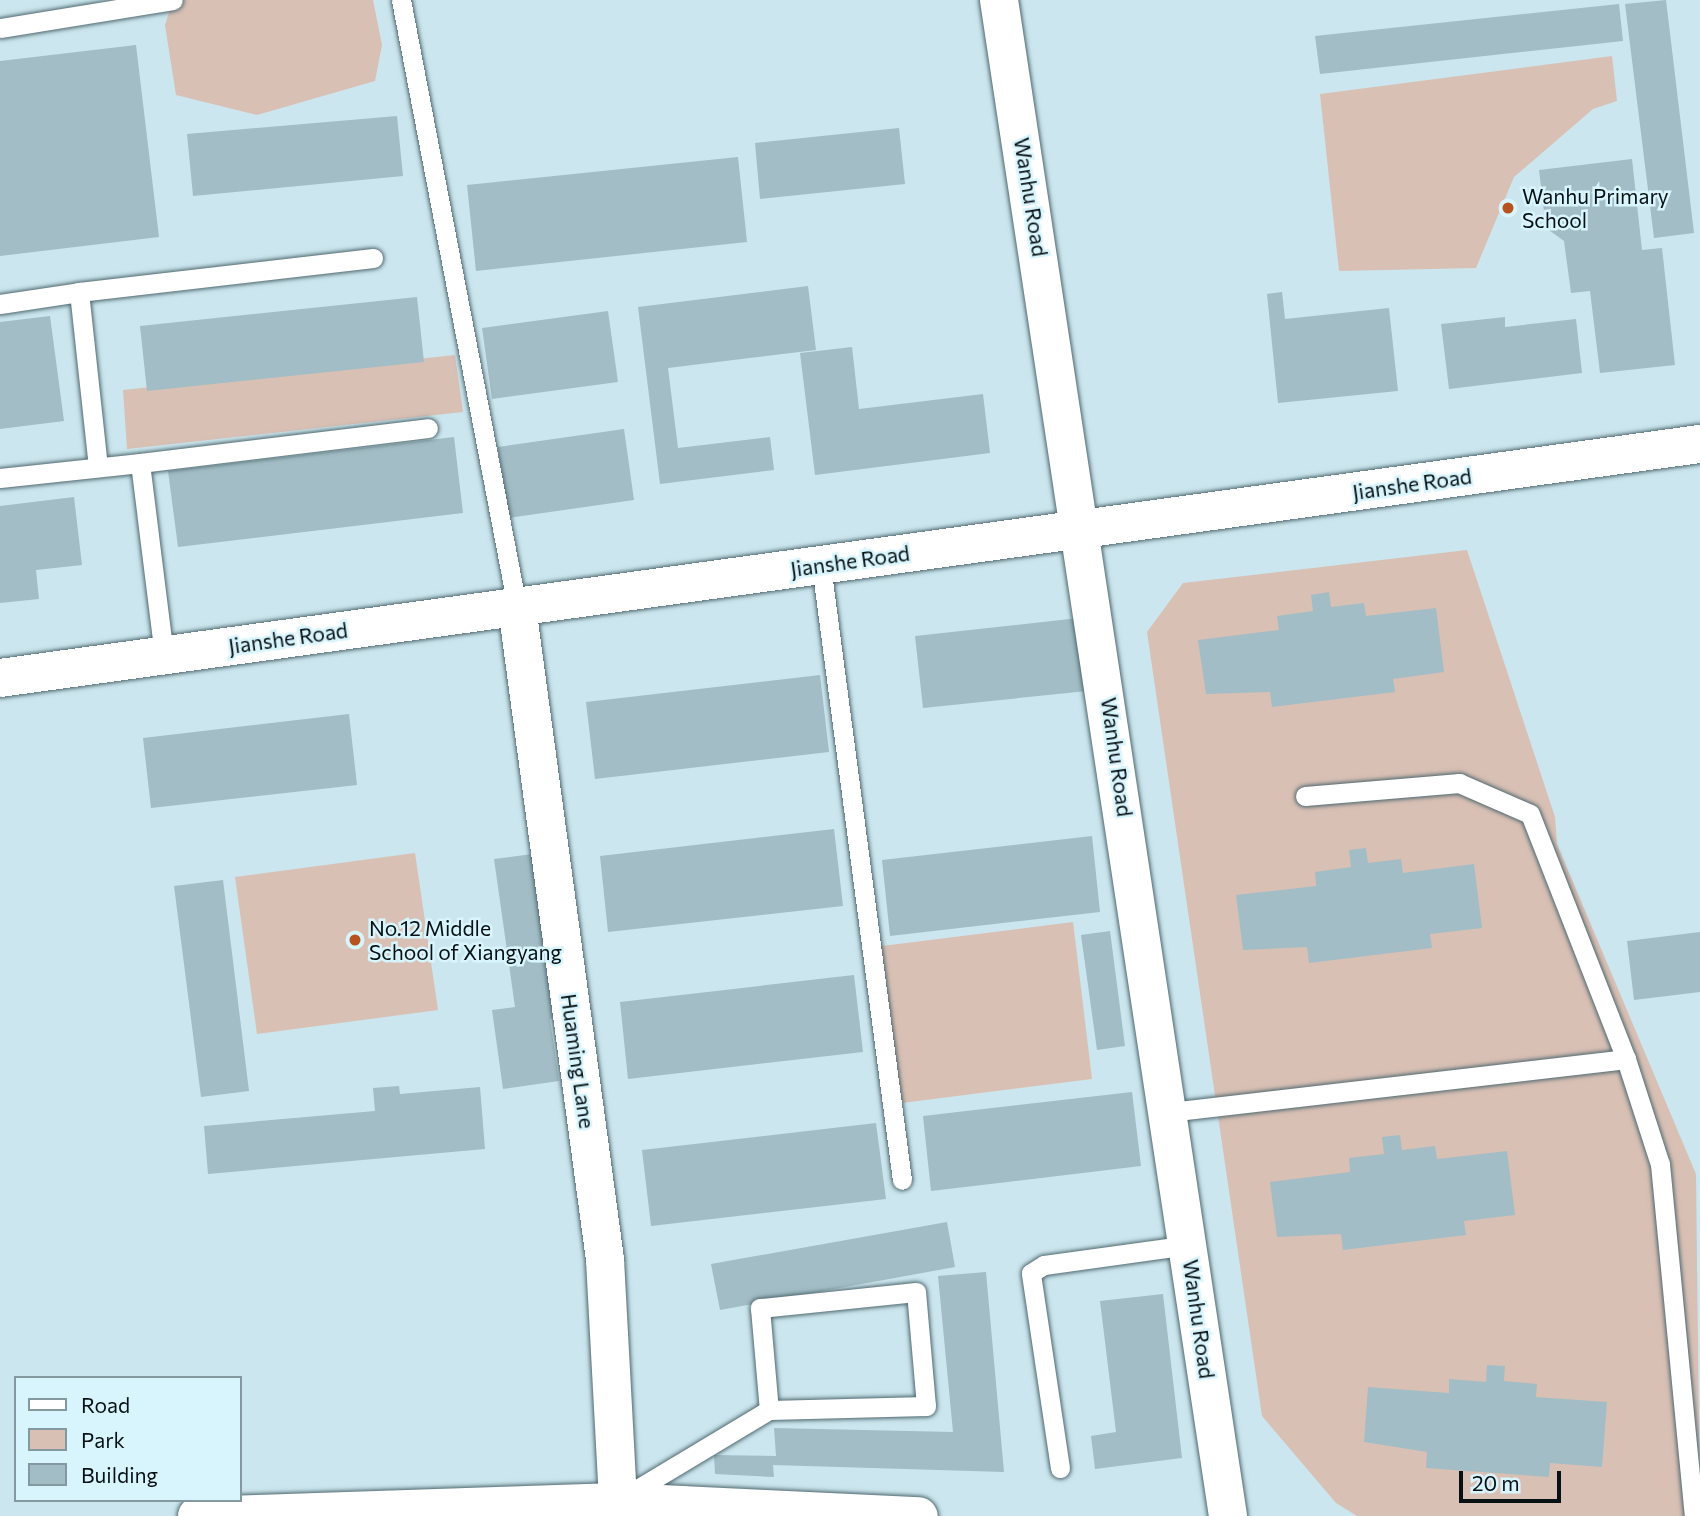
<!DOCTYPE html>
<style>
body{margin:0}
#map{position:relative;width:1700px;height:1516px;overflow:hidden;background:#cbe6ee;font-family:Commissioner,sans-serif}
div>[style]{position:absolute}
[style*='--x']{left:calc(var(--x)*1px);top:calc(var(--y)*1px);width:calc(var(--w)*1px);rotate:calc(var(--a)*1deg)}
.green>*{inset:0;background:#d9c0b5}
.building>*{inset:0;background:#a2bdc5}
.roads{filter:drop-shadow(0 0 2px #516970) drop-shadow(0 0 2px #516970)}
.lane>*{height:19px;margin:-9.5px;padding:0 9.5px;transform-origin:9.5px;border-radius:9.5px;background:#fff}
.street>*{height:38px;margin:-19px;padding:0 19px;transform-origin:19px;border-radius:19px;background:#fff}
.secondary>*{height:38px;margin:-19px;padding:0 19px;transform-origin:19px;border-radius:19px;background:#fff}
.dots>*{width:19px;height:19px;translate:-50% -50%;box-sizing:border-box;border:4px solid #d8f4fc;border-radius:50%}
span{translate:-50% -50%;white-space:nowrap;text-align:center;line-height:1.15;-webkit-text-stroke:5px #d8f4fc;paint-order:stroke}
.poi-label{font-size:21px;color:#071114}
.left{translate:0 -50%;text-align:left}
.street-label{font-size:21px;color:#071114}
.legend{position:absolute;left:14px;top:1376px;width:228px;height:126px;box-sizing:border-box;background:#d8f4fc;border:2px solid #84999f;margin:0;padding:9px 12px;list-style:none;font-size:21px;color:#071114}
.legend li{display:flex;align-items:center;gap:14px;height:35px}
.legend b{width:35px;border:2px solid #84999f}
.scale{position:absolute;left:1459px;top:1471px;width:102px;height:32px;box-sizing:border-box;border:4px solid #071114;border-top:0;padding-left:9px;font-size:21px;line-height:24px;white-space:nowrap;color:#071114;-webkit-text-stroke:5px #d8f4fc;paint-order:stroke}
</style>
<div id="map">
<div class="green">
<i style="clip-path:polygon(173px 0,373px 0,382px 45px,375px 81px,257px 115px,176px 95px,165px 25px)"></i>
<i style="clip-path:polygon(1612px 56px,1617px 101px,1593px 109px,1514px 177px,1476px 268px,1339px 271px,1320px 94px)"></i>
<i style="clip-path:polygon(455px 355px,463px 412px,127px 449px,123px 390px)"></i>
<i style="clip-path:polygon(1467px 550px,1555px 817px,1557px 844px,1696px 1174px,1700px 1516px,1357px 1516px,1336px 1503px,1262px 1416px,1147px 632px,1183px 583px)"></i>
<i style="clip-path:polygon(415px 853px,438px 1010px,257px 1034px,235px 877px)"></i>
<i style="clip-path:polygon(1073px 922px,1092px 1079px,894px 1104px,874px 947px)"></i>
</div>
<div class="building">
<i style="clip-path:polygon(1666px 0,1694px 233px,1654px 238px,1625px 4px)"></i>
<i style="clip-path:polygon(1619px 4px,1623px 41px,1320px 74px,1315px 36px)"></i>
<i style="clip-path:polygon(136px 45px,159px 237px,0 256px,0 61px)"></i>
<i style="clip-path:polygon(397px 116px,403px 176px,193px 196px,187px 134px)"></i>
<i style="clip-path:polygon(899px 128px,905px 184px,760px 199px,755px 143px)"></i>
<i style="clip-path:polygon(738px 157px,747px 242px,476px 271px,467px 185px)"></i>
<i style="clip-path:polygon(1632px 159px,1642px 250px,1662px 248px,1675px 365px,1600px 373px,1590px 291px,1571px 293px,1564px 241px,1546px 228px,1539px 170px)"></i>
<i style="clip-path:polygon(808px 286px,816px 350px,668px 368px,678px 448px,770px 437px,774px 470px,660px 484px,638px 307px)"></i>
<i style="clip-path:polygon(1282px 292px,1285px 319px,1389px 308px,1398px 391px,1278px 403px,1267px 294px)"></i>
<i style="clip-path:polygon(417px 297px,424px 362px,147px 391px,140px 326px)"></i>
<i style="clip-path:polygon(608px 311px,618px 382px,492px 399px,482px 328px)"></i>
<i style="clip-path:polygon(50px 316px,64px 421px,0 429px,0 322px)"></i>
<i style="clip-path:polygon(1505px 317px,1505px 327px,1576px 319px,1582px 373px,1449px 389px,1441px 324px)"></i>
<i style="clip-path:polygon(852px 347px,859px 409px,983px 394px,990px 453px,815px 475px,800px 353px)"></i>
<i style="clip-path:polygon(624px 429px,634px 500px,508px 518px,498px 447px)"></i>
<i style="clip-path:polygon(454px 437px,463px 513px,178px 547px,168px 471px)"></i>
<i style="clip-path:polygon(74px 497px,82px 565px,36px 570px,39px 599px,0 603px,0 506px)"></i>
<i style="clip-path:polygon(1329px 592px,1331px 607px,1364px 603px,1366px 616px,1436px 608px,1444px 672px,1393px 679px,1395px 692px,1272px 707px,1270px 692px,1206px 694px,1198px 640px,1279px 630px,1277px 616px,1313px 611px,1311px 595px)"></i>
<i style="clip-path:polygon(1079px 618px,1087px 691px,923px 708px,915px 636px)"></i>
<i style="clip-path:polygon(820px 675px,829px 752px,595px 779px,586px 702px)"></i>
<i style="clip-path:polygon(349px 714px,357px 785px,151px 808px,143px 738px)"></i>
<i style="clip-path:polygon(834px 829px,843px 906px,608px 932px,600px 856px)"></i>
<i style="clip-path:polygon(1092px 836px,1100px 912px,890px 936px,882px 860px)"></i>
<i style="clip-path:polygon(1366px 848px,1368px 863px,1401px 859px,1403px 873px,1474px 864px,1482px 928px,1430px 934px,1432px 948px,1309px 963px,1307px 947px,1243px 950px,1236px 895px,1316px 886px,1315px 872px,1351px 867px,1349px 850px)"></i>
<i style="clip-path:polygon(548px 852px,570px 1016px,550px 1019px,559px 1081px,503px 1089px,492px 1010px,515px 1007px,494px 859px)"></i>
<i style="clip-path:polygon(223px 880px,249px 1091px,201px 1097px,174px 886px)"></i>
<i style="clip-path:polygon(1110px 931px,1125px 1046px,1097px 1050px,1081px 935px)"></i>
<i style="clip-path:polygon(1700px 932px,1700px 992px,1634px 1000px,1627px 941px)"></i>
<i style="clip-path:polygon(854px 975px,863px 1052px,628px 1079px,620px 1002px)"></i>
<i style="clip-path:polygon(399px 1086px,400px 1094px,480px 1087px,485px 1149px,208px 1174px,204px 1126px,375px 1111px,373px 1088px)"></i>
<i style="clip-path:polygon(1132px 1092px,1141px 1166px,931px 1191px,923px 1116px)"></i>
<i style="clip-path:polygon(876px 1123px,886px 1199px,651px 1226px,642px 1150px)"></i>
<i style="clip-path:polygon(1400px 1135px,1402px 1150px,1435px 1146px,1437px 1159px,1507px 1151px,1515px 1215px,1464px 1221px,1466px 1235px,1343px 1250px,1341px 1234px,1277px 1237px,1270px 1182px,1350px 1172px,1349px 1158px,1384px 1154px,1382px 1137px)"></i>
<i style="clip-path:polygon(947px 1222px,955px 1267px,720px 1310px,711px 1264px)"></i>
<i style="clip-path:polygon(986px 1272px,1004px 1472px,773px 1465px,774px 1477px,715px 1474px,714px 1455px,776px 1456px,774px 1428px,953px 1432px,938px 1276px)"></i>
<i style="clip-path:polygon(1163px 1294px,1182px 1458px,1095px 1469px,1091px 1436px,1116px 1432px,1100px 1301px)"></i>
<i style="clip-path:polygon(1487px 1365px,1505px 1366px,1504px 1381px,1537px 1384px,1536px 1397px,1607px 1402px,1602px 1467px,1550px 1463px,1549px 1477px,1426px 1468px,1427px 1452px,1364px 1442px,1368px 1387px,1449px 1393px,1449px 1379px,1486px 1382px)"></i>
</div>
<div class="roads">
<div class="lane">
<i style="--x:401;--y:0;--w:618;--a:79.18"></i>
<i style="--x:0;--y:28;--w:175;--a:-9.2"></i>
<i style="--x:79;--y:292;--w:296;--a:-6.6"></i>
<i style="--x:0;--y:304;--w:80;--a:-8.6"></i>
<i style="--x:79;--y:292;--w:176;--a:83.8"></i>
<i style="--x:140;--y:463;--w:290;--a:-6.9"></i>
<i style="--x:0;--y:478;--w:141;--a:-6.1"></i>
<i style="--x:140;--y:463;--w:193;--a:82.9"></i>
<i style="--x:821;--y:565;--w:620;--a:82.5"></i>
<i style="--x:1305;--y:796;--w:155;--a:-4.8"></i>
<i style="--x:1459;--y:783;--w:77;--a:23.6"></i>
<i style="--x:1530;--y:814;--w:263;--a:68.6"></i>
<i style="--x:1626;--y:1059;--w:110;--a:72.1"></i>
<i style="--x:1660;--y:1164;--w:354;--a:84.5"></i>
<i style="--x:1169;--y:1112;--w:460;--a:-6.6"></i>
<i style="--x:1060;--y:1468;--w:197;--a:-98.5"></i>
<i style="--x:1031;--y:1273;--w:15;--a:-32"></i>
<i style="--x:1044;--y:1265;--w:145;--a:-7.9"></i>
<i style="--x:624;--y:1497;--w:169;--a:-31"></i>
<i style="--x:769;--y:1410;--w:157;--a:-1.5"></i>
<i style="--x:926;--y:1406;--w:114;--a:-95"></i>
<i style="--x:916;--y:1292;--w:157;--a:174.1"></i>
<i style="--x:760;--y:1308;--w:102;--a:85"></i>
</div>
<div class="street">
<i style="--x:999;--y:0;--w:1533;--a:81.41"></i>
<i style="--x:517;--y:607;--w:659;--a:82.32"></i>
<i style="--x:605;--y:1260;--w:256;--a:86.9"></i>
<i style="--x:197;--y:1516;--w:420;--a:-1.9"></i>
<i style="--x:617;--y:1502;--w:302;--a:2.7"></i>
</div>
<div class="secondary">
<i style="--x:0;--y:678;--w:1716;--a:-7.84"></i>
</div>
</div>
<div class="dots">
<i style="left:1508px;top:208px;background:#b7531e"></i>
<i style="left:355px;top:940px;background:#b7531e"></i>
</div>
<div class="poi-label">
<span class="left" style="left:1522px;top:208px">Wanhu Primary<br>School</span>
<span class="left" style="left:369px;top:940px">No.12 Middle<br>School of Xiangyang</span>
</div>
<div class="street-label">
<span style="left:1031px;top:197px;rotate:81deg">Wanhu Road</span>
<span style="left:1412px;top:484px;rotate:-8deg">Jianshe Road</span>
<span style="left:850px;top:561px;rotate:-8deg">Jianshe Road</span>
<span style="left:288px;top:638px;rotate:-8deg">Jianshe Road</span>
<span style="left:1117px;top:757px;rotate:82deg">Wanhu Road</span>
<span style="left:578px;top:1061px;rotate:82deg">Huaming Lane</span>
<span style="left:1199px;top:1319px;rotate:82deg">Wanhu Road</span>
</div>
<ul class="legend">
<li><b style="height:9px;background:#fff"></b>Road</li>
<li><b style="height:19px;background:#d9c0b5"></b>Park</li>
<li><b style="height:19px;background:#a2bdc5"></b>Building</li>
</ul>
<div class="scale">20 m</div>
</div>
